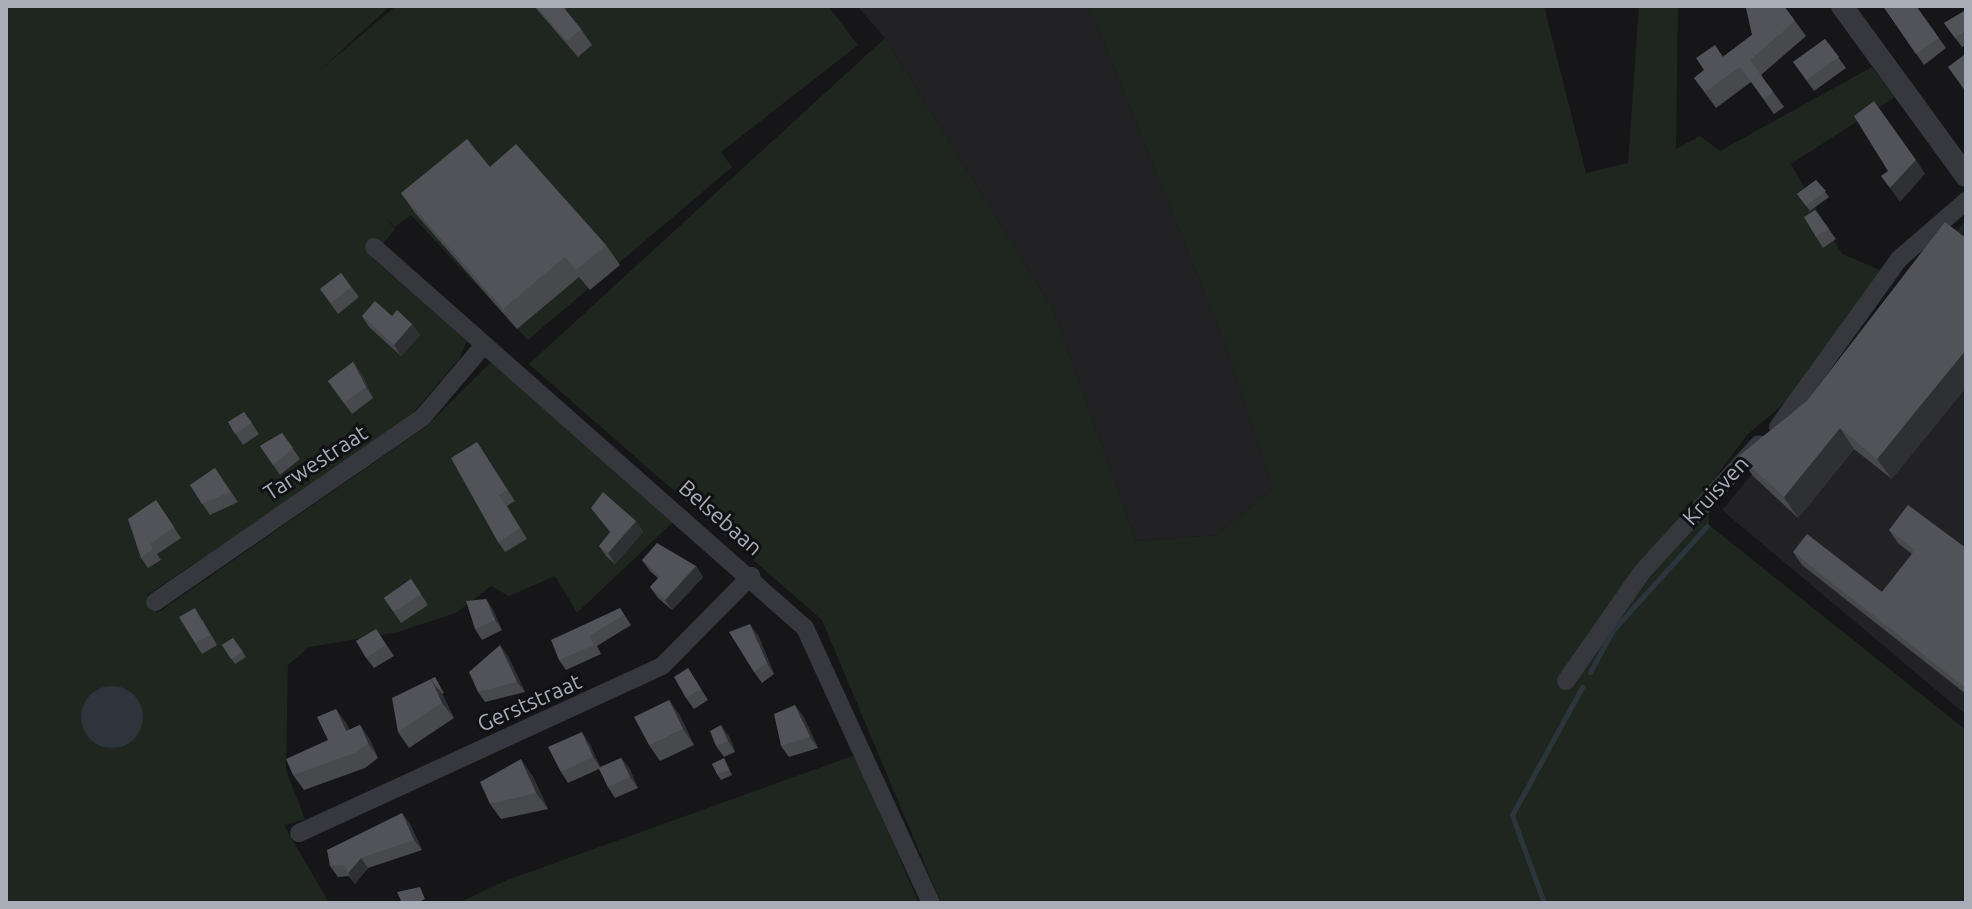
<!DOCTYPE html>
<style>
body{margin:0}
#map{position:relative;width:1972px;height:909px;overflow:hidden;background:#161618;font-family:Ubuntu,sans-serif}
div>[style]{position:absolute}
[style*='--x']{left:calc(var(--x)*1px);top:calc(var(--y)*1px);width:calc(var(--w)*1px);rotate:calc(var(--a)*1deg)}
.built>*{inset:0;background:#222225}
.green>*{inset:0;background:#1e261f}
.water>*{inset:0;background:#2c353c}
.round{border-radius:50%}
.stream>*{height:5px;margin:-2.5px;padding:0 2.5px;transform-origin:2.5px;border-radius:2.5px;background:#2c353c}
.minor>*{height:18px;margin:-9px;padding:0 9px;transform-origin:9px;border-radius:9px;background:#37383d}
.tertiary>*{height:22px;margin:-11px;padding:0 11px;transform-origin:11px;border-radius:11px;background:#37383d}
.wall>*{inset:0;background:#47494d}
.shaded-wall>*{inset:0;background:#2f3033}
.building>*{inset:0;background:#525359}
span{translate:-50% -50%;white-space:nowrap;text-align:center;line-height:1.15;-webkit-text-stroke:6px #111113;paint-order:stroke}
.street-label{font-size:22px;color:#a8adb8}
.frame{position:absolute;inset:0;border:8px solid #a8adb8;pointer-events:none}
</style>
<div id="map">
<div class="built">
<i style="clip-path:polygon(857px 6px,1089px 6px,1225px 343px,1273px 489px,1216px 535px,1136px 541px,1053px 309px,885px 38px)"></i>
<i style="clip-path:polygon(1964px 222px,1966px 224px,1966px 715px,1722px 510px)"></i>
</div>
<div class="green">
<i style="clip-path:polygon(6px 6px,390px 6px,319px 71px,396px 6px,828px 6px,858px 45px,721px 152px,732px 167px,528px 340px,411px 215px,395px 227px,385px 217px,395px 229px,372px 258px,467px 341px,460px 358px,412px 414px,374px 444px,147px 595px,157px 613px,427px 426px,493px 360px,674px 521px,577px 613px,555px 576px,509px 596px,491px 586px,456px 613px,398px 632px,309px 647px,288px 665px,286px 770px,305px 819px,284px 825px,329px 903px,6px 903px)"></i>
<i style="clip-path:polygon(1089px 6px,1544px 6px,1586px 173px,1628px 163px,1639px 6px,1678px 6px,1676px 149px,1700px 136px,1720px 151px,1872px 67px,1895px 97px,1791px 164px,1842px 254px,1880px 270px,1795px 394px,1747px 435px,1710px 484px,1709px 525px,1966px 730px,1966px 903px,941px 903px,822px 620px,529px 364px,885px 38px,1053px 309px,1136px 541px,1216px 535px,1273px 489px,1225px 343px)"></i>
<i style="clip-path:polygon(855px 755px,919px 903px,458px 903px,507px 880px)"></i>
</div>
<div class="water">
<i class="round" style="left:81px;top:686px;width:62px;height:62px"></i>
</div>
<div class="stream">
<i style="--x:1590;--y:672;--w:48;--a:-61.3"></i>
<i style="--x:1613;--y:630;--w:140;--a:-47.9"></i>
<i style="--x:1544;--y:903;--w:94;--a:-110"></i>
<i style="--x:1512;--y:815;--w:146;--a:-61.3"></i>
</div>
<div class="minor">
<i style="--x:374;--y:247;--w:575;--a:41.48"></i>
<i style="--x:805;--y:628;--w:302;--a:65.4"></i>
<i style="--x:1778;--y:427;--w:207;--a:-54.2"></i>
<i style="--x:1899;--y:259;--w:89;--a:-40.9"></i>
<i style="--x:155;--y:602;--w:324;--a:-34.6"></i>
<i style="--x:422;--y:418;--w:96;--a:-49.7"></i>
<i style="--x:1566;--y:681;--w:133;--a:-55.1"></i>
<i style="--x:1642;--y:572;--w:173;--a:-47.6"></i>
<i style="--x:299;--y:833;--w:400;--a:-24.7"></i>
<i style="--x:662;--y:666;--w:127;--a:-45.3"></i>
</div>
<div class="tertiary">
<i style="--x:1842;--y:6;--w:210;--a:53.9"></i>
</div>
<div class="wall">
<i style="clip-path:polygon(534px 6px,569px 6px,565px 9px,581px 29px,592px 45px,578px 57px)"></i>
<i style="clip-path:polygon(1784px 6px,1806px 36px,1761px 75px,1784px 107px,1774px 114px,1751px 82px,1716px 108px,1694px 78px,1752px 35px)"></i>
<i style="clip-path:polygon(1883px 6px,1916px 6px,1946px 48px,1924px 65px)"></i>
<i style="clip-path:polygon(1966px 10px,1966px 45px,1962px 47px,1944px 23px)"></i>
<i style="clip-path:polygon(1825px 39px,1846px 68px,1814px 91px,1793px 62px)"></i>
<i style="clip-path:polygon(490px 167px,606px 245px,620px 265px,590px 290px,579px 277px,517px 329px,415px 213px,401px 193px)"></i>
<i style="clip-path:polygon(1816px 180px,1829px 197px,1810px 211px,1797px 194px)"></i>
<i style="clip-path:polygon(1815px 210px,1836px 239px,1823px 248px,1816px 237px)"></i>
<i style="clip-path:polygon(1945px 222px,1892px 479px,1854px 449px,1798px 518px,1753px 476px,1739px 456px,1807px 401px)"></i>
<i style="clip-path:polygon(341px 273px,359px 297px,338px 314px,320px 289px)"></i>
<i style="clip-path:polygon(362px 316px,392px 316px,412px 324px,420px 335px,401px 356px,369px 327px)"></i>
<i style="clip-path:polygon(353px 362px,361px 373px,373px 398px,352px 414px,328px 381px)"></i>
<i style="clip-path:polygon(244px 412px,259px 434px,243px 445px,228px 422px)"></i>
<i style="clip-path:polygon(282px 433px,300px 459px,280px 475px,260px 446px)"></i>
<i style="clip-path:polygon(477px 442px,515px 501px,507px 506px,527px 539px,505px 552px,498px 542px)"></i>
<i style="clip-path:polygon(215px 468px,238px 502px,210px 515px,190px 485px)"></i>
<i style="clip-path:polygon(156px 500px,181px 538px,157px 554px,161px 560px,148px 568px,141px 558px)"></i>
<i style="clip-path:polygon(591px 508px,636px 521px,643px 532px,615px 564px,606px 556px,599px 546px,610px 532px)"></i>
<i style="clip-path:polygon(1889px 530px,1966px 548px,1966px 694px,1802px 565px,1793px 552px,1882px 592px,1912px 554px,1898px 543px)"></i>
<i style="clip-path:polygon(642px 560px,696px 566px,703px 577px,672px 610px,658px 598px,650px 587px,658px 578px,650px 571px)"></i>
<i style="clip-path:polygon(411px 579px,428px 605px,401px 623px,384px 598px)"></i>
<i style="clip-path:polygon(486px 599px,493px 610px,502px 630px,482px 640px,475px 629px)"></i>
<i style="clip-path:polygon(620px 608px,631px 625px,597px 646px,601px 654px,566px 670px,559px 660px)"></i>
<i style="clip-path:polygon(202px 619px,217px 645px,202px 654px,195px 643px)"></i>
<i style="clip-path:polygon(376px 629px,394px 656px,374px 668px,366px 658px)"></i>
<i style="clip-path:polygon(758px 635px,774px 674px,762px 683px,754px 672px)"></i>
<i style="clip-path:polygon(233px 638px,246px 657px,235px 664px,222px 645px)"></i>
<i style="clip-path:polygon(508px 656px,525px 692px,485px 702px,478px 692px)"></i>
<i style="clip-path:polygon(688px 668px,708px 700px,694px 709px,686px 698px)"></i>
<i style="clip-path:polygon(435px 677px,444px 693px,442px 694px,454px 718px,409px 748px,398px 732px)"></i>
<i style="clip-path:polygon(669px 700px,680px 716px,694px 745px,660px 761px,649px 745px)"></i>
<i style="clip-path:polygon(336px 709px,349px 730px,360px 725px,370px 740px,378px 758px,365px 768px,304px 790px,293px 775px,328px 740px)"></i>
<i style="clip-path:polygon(803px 716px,818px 748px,789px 757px,781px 746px)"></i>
<i style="clip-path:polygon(729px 736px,735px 752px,724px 757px,716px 746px)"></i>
<i style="clip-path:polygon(589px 743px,600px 767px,621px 758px,629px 768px,638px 788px,615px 798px,608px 787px,599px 769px,568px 783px,561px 772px)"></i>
<i style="clip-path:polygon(724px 758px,732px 775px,721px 780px,717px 774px)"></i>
<i style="clip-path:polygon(532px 775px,548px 809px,501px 819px,490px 804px)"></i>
<i style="clip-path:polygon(402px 813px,410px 824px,422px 850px,368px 868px,355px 884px,349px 876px,338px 877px,330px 866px)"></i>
</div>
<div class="shaded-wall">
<i style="clip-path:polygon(1916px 160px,1925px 174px,1900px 202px,1890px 188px)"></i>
<i style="clip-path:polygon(412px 324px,420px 335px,401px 356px,394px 345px)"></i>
<i style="clip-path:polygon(1966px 350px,1966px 388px,1892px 479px,1877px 459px)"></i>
<i style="clip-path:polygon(353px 362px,361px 373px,373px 398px,366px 387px)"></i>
<i style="clip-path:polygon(1840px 428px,1854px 449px,1798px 518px,1784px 497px)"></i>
<i style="clip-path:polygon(636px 521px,643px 532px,615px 564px,608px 553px)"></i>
<i style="clip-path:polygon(696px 566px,703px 577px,672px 610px,665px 600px)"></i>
<i style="clip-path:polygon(486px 599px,493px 610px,502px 630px,495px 620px)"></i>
<i style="clip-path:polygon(750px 624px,758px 635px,774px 674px,767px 663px)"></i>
<i style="clip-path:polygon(500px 645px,508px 656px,525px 692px,517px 682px)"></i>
<i style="clip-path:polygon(431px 679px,442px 694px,454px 718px,442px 703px)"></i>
<i style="clip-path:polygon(669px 700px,680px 716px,694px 745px,683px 729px)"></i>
<i style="clip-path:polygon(795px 705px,803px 716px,818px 748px,810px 737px)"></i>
<i style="clip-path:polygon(336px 709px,347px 724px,356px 746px,346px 731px)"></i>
<i style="clip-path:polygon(360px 725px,370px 740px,378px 758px,368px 743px)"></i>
<i style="clip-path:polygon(721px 725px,729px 736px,735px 752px,728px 741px)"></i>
<i style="clip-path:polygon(582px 732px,589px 743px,601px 768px,593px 757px)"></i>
<i style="clip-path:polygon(621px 758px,629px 768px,638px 788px,630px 777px)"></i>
<i style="clip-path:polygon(521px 759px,532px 775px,548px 809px,536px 793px)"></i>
<i style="clip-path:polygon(402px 813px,410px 824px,422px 850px,414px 840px)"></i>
<i style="clip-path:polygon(361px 858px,368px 868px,355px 884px,348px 873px)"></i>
</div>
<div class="building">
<i style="clip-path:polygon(536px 6px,562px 6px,581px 29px,567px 41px)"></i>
<i style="clip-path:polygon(1749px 6px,1784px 6px,1795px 21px,1750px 60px,1773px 92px,1764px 99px,1740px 67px,1705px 92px,1694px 78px,1704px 70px,1696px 58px,1715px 45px,1723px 57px,1752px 35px,1746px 8px)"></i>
<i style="clip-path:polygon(1883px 6px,1916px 6px,1939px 38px,1916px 54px)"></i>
<i style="clip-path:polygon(1966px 10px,1966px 30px,1955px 38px,1944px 23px)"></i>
<i style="clip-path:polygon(1825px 39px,1839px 57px,1807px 80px,1793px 62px)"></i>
<i style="clip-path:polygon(1964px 55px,1966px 57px,1966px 92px,1948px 67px)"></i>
<i style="clip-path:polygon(1874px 101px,1916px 160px,1890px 188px,1881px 176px,1888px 171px,1854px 116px)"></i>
<i style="clip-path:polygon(467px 139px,490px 167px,516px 144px,606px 245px,576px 270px,565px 257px,503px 309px,401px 193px)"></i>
<i style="clip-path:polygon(1816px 180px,1826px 191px,1806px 206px,1797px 194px)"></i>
<i style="clip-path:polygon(1815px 210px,1829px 229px,1816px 237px,1804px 217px)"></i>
<i style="clip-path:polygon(1945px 222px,1966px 238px,1966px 350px,1877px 459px,1840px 428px,1784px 497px,1739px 456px,1807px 401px)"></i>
<i style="clip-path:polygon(341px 273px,351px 287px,331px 303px,320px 289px)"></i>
<i style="clip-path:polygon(375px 301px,392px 316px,397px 310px,412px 324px,394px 345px,362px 316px)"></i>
<i style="clip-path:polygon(353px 362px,366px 387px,344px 403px,328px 381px)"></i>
<i style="clip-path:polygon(244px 412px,252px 423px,235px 434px,228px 422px)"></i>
<i style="clip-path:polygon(282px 433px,293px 448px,273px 465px,260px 446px)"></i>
<i style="clip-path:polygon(477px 442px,507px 490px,499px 495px,520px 528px,498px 542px,451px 458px)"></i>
<i style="clip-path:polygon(215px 468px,230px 492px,202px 504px,190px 485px)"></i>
<i style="clip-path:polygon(603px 492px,636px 521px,608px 553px,599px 546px,611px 532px,591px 508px)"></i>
<i style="clip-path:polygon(156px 500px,174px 527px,150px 544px,153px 549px,141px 558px,128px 519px)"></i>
<i style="clip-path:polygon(1908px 505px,1966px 548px,1966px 688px,1793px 552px,1807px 534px,1882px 592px,1915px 550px,1889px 530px)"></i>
<i style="clip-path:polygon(657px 543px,696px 566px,665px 600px,650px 587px,660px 576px,642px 560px)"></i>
<i style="clip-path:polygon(411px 579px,421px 594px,394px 612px,384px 598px)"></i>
<i style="clip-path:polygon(486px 599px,495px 620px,475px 629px,466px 601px)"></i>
<i style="clip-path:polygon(195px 608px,210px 635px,195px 643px,179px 617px)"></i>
<i style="clip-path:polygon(620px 608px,624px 615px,590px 636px,594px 645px,559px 660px,551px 640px)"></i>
<i style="clip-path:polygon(750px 624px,767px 663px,754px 672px,729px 632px)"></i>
<i style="clip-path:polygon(376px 629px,386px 645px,366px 658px,356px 641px)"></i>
<i style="clip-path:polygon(233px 638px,243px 652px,231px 659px,222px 645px)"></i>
<i style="clip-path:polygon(500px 645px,517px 682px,478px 692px,469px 672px)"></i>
<i style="clip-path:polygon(688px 668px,701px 689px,686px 698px,674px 677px)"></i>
<i style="clip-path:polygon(435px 677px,440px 688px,438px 689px,431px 679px,425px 682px)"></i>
<i style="clip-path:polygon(431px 679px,442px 703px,398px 732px,392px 698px)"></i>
<i style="clip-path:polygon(669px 700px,683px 729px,649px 745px,634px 717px)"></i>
<i style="clip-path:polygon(795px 705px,810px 737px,781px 746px,774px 714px)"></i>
<i style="clip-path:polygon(336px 709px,346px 731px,360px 725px,368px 743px,355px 753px,293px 775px,286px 759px,328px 740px,317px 717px)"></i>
<i style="clip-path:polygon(721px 725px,728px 741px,716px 746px,710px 731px)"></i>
<i style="clip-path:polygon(582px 732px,593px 757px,561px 772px,548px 747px)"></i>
<i style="clip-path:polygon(621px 758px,630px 777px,608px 787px,599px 768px)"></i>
<i style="clip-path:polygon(724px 758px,729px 770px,717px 774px,712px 764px)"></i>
<i style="clip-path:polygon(521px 759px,536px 793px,490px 804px,480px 782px)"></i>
<i style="clip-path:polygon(402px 813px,414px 840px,361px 858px,348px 873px,344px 865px,330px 866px,327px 850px)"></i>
<i style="clip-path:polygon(420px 887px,425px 899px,417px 903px,402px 903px,397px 892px)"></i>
</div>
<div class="street-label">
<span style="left:315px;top:462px;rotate:-33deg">Tarwestraat</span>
<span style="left:1715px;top:490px;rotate:-47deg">Kruisven</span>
<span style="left:721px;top:517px;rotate:41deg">Belsebaan</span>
<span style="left:529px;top:702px;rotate:-24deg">Gerststraat</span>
</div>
<div class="frame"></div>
</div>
